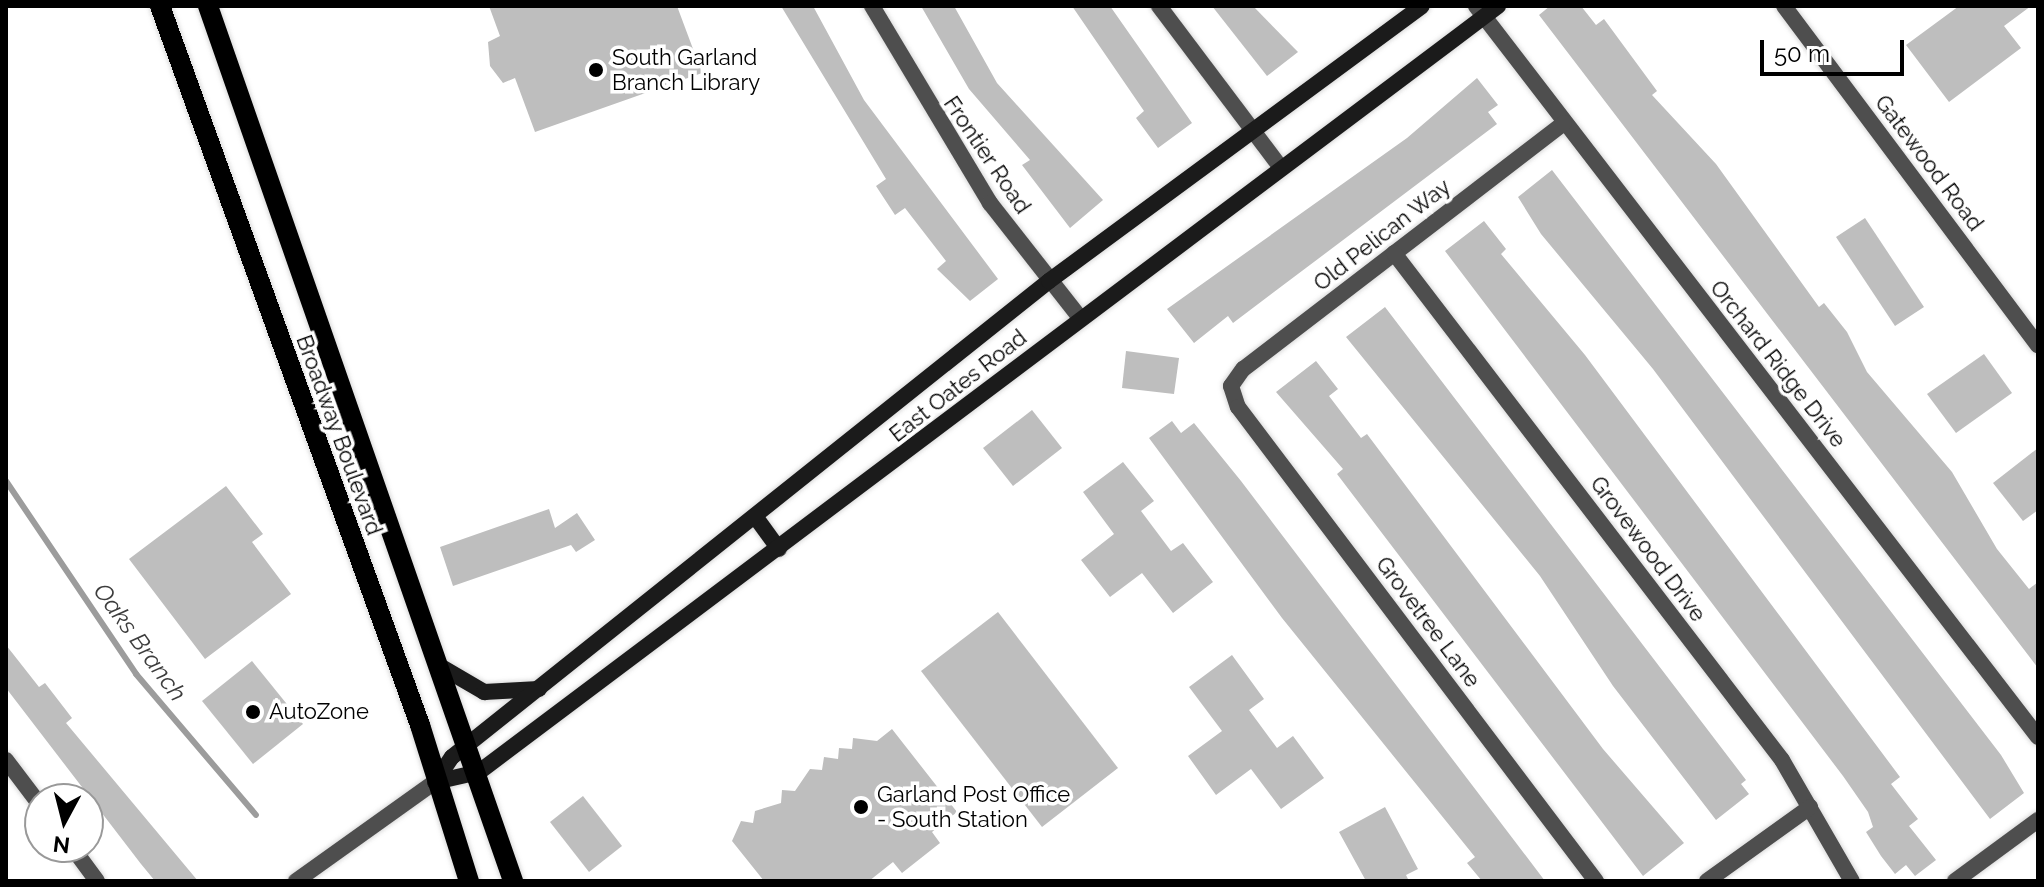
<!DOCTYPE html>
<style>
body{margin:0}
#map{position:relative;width:2044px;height:887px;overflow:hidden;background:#fff;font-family:Raleway,sans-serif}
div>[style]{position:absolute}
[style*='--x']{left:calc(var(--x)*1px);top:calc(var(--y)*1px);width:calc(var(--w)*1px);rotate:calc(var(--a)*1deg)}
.stream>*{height:6px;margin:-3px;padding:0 3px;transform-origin:3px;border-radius:3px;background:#9c9c9c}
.building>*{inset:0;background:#bebebe}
.roads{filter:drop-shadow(0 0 2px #dbdbdb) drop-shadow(0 0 2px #dbdbdb)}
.minor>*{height:16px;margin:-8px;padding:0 8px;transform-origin:8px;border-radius:8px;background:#4e4e4e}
.tertiary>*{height:16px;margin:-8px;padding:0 8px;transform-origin:8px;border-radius:8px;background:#4e4e4e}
.secondary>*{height:16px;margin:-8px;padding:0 8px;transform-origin:8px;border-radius:8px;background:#1b1b1b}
.primary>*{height:20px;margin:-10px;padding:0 10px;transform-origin:10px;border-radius:10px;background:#000}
.dots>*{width:22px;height:22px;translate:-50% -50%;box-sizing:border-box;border:4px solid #fff;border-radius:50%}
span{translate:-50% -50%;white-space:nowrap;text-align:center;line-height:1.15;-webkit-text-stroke:7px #fff;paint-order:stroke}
.poi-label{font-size:22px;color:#000}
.left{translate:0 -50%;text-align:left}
.street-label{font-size:22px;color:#000}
.water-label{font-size:24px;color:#3d3d3d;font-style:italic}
.frame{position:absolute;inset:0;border:8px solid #000;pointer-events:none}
.north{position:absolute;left:24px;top:783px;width:80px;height:80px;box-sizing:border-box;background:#fff;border:2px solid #999;border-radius:50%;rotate:187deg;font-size:22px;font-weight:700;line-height:32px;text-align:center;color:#000}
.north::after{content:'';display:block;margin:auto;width:28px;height:36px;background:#000;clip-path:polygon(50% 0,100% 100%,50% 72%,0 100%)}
.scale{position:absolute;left:1760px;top:40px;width:144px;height:36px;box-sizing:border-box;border:4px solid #000;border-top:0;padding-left:10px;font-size:24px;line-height:28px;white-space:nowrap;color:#000;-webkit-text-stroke:6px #fff;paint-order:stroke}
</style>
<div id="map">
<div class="stream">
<i style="--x:6;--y:481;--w:233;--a:56"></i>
<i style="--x:136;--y:674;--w:185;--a:49.6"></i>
</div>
<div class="building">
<i style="clip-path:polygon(489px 6px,677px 6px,702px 73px,535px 132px,515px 78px,503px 83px,490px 66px,488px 42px,500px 36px)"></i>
<i style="clip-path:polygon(781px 6px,813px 6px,864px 100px,998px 279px,970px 301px,937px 269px,946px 261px,905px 208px,895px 215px,876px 186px,886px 179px)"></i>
<i style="clip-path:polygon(921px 6px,954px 6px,997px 83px,1103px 200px,1070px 228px,1022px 165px,1030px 160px,969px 89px)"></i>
<i style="clip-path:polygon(1072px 6px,1110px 6px,1192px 123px,1158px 148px,1136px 118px,1144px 111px)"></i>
<i style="clip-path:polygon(1212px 6px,1253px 6px,1298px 52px,1267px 76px)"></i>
<i style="clip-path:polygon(1550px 6px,1581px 6px,1596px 25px,1604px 19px,1657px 91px,1652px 95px,1716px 164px,1819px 307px,1824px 303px,1847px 332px,1867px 372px,1952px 472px,1997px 549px,2029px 589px,2038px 582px,2038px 668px,1539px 15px)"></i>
<i style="clip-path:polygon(1959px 6px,2031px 6px,2004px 26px,2021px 48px,1949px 102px,1906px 45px)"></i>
<i style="clip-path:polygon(1477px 78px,1498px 105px,1488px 112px,1497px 124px,1233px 323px,1228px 316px,1194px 343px,1167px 309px,1407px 138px)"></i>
<i style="clip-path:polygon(1552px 170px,2001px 755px,2024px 793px,1990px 819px,1653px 369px,1541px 234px,1518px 197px)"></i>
<i style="clip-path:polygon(1865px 218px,1924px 307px,1895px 326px,1836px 237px)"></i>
<i style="clip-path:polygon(1484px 221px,1506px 249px,1501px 254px,1585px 355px,1900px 777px,1891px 784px,1918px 819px,1909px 826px,1936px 860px,1915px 876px,1906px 865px,1895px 874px,1881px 856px,1866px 832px,1873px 827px,1868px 812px,1843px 776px,1445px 251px)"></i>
<i style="clip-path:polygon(1385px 307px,1746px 780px,1741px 784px,1749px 794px,1716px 820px,1613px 686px,1540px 576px,1346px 337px)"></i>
<i style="clip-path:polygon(1126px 351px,1179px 358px,1174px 394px,1122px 388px)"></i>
<i style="clip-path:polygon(1984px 354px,2012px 393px,1956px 433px,1927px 394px)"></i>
<i style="clip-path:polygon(1316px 361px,1338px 389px,1329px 396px,1361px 438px,1367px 434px,1603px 749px,1684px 843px,1643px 876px,1337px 474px,1343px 469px,1276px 392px)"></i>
<i style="clip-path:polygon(1032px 410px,1062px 448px,1013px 486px,983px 448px)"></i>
<i style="clip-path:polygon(1172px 421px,1181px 433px,1194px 423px,1241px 481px,1545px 881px,1482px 881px,1467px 863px,1475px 857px,1282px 618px,1149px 438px)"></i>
<i style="clip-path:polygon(2038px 448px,2038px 510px,2023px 521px,1993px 483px)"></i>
<i style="clip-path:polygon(1123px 462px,1154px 501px,1141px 511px,1171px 551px,1183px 543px,1213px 582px,1173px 613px,1142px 573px,1110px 597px,1081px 560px,1114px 534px,1083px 492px)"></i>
<i style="clip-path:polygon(226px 486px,263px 534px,252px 542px,291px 594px,205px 659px,129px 559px)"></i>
<i style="clip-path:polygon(549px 509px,555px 528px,577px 513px,595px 540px,576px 552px,571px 545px,453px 586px,440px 547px)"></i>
<i style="clip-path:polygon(998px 612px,1118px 768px,1042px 827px,921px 671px)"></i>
<i style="clip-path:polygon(6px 645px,39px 687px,45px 683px,72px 718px,66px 723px,198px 881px,155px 881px,141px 864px,6px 688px)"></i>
<i style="clip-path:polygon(1232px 655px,1264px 699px,1249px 710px,1277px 748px,1293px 736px,1324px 778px,1281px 809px,1251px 769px,1216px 795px,1188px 756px,1222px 731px,1189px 687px)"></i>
<i style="clip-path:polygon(252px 661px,303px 724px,253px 764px,202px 701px)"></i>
<i style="clip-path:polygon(892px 729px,957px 812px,932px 832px,940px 843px,902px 873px,893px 862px,869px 881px,764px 881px,732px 841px,741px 821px,753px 823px,755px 811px,781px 803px,782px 790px,795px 791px,810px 769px,822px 770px,824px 757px,838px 759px,839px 748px,852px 749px,853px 738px,877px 741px)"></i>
<i style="clip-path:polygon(583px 796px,622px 846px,589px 872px,550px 822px)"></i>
<i style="clip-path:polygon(1385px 807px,1418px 869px,1406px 875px,1409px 881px,1366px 881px,1339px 832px)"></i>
</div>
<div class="roads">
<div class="minor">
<i style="--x:872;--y:6;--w:230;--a:59.1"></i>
<i style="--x:990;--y:203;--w:147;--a:51.9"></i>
<i style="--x:1159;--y:6;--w:203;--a:53"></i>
<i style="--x:1476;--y:6;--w:922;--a:52.45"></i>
<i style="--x:1784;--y:6;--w:424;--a:53.2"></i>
<i style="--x:1564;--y:123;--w:404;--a:142.5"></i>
<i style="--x:1243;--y:369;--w:21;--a:125"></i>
<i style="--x:1231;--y:386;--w:22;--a:72"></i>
<i style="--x:1238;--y:407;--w:594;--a:52.94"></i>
<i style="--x:1394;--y:253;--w:638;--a:52.57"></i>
<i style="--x:1782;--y:760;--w:140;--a:60"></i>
<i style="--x:6;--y:760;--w:56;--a:52.9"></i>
<i style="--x:72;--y:847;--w:42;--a:53.7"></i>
<i style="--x:1707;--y:881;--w:127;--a:-35.7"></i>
<i style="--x:1955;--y:881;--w:103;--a:-36.3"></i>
</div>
<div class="tertiary">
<i style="--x:296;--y:881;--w:171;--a:-35.5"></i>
</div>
<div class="secondary">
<i style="--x:757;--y:519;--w:37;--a:54"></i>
<i style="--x:443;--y:668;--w:48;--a:30.3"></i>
<i style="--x:484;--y:692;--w:55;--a:-3.1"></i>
<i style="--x:435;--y:782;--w:45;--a:-12.8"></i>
<i style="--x:479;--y:772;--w:1275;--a:-36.93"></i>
<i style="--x:435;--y:782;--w:30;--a:-56"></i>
<i style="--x:452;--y:757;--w:764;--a:-38.57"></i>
<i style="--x:1049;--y:281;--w:463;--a:-36.4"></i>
</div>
<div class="primary">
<i style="--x:160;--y:6;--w:765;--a:70.12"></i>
<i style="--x:420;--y:725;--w:164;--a:72.6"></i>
<i style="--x:208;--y:6;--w:927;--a:70.78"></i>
</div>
</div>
<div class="dots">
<i style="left:596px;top:70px;background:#000"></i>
<i style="left:253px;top:712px;background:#000"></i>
<i style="left:861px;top:807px;background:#000"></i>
</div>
<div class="poi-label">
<span class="left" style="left:612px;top:70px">South Garland<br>Branch Library</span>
<span class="left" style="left:269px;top:712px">AutoZone</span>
<span class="left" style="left:877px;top:807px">Garland Post Office<br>- South Station</span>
</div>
<div class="street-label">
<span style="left:987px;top:155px;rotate:56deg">Frontier Road</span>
<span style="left:1929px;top:163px;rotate:53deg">Gatewood Road</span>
<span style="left:1382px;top:235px;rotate:-38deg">Old Pelican Way</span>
<span style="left:1778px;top:364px;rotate:52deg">Orchard Ridge Drive</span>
<span style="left:958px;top:386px;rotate:-38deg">East Oates Road</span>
<span style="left:339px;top:435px;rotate:70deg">Broadway Boulevard</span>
<span style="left:1648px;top:549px;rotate:53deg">Grovewood Drive</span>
<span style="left:1428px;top:622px;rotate:53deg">Grovetree Lane</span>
</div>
<div class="water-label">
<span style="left:140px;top:642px;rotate:54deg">Oaks Branch</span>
</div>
<div class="frame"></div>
<div class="north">N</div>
<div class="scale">50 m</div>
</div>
